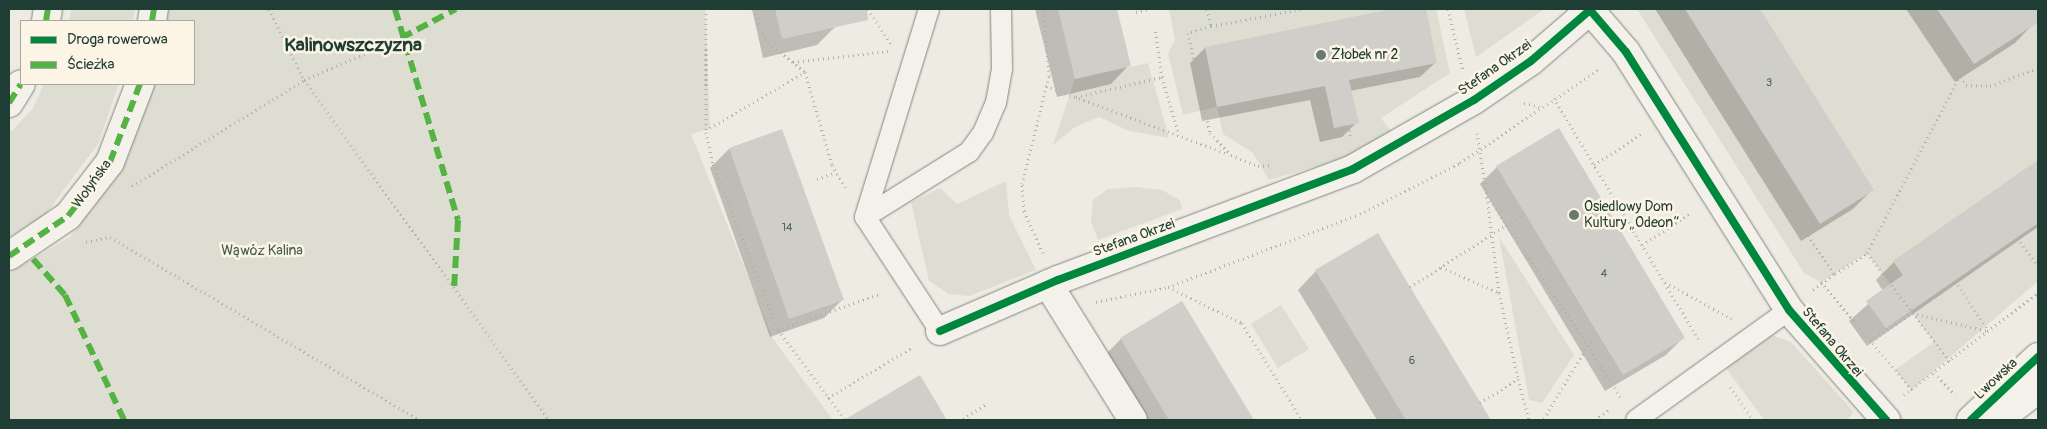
<!DOCTYPE html>
<meta charset="utf-8">
<style>
body{margin:0}
#map{position:relative;width:2047px;height:429px;overflow:hidden;background:#eeebe3;font-family:Pangolin,sans-serif}
div>[style]{position:absolute}
[style*='--x']{left:calc(var(--x)*1px);top:calc(var(--y)*1px);width:calc(var(--w)*1px);rotate:calc(var(--a)*1deg)}
.built>*{inset:0;background:#dfddd2}
.green>*{inset:0;background:#deddd1}
.shadow>*{inset:0;background:#0003}
.building>*{inset:0;background:#cfcec9}
.path>*{height:3px;margin-top:-1.5px;transform-origin:0;background:repeating-linear-gradient(90deg,#afb1ac 0 1px,transparent 0 5px)}
.roads{filter:drop-shadow(0 0 1px #828681) drop-shadow(0 0 1px #828681)}
.lane>*{height:20px;margin:-10px;padding:0 10px;transform-origin:10px;border-radius:10px;background:#f4f1eb}
.street>*{height:28px;margin:-14px;padding:0 14px;transform-origin:14px;border-radius:14px;background:#f4f1eb}
.secondary>*{height:28px;margin:-14px;padding:0 14px;transform-origin:14px;border-radius:14px;background:#f4f1eb}
.quiet>*{height:6px;margin-top:-3px;transform-origin:0;background:repeating-linear-gradient(90deg,#55b346 0 12px,transparent 0 18px)}
.cycleway>*{height:8px;margin:-4px;padding:0 4px;transform-origin:4px;border-radius:4px;background:#00873e}
.dots>*{width:14px;height:14px;translate:-50% -50%;box-sizing:border-box;border:2px solid #fcf5e5;border-radius:50%}
span{translate:-50% -50%;white-space:nowrap;text-align:center;line-height:1.15;-webkit-text-stroke:5px #fcf5e5;paint-order:stroke}
.number-label{font-size:11px;color:#4b6159}
.number-label span{-webkit-text-stroke-width:0}
.poi-label{font-size:14px;color:#1f3d34}
.left{translate:0 -50%;text-align:left}
.street-label{font-size:14px;color:#1f3d34}
.park-label{font-size:14px;color:#425b50}
.district-label{font-size:19px;color:#1f3d34;font-weight:700}
.frame{position:absolute;inset:0;border:10px solid #1f3d34;pointer-events:none}
.legend{position:absolute;left:20px;top:20px;width:175px;height:65px;box-sizing:border-box;background:#fcf5e5;border:1px solid #a4ab9e;margin:0;padding:6px 9px;list-style:none;font-size:15px;color:#1f3d34}
.legend li{display:flex;align-items:center;gap:10px;height:25px}
.legend b{width:25px;border:1px solid #a4ab9e}
</style>
<div id="map">
<div class="built">
<i style="clip-path:polygon(1464px 9px,1544px 9px,1476px 57px)"></i>
</div>
<div class="green">
<i style="clip-path:polygon(71px 9px,135px 9px,133px 21px,69px 21px)"></i>
<i style="clip-path:polygon(166px 9px,705px 9px,710px 128px,691px 134px,773px 339px,833px 420px,9px 420px,9px 273px,70px 237px,103px 189px,151px 84px,194px 84px,194px 21px,165px 21px)"></i>
<i style="clip-path:polygon(1169px 9px,1436px 9px,1450px 73px,1381px 118px,1392px 133px,1342px 159px,1269px 180px,1253px 153px,1223px 134px,1217px 107px,1183px 115px,1168px 54px,1175px 39px)"></i>
<i style="clip-path:polygon(1637px 9px,2038px 9px,2038px 281px,1912px 390px,1895px 370px,1934px 342px,1867px 253px,1821px 282px,1804px 273px)"></i>
<i style="clip-path:polygon(1148px 63px,1169px 138px,1129px 131px,1099px 117px,1075px 127px,1053px 145px,1075px 79px)"></i>
<i style="clip-path:polygon(44px 84px,119px 84px,98px 144px,45px 215px,9px 237px,9px 134px,33px 108px)"></i>
<i style="clip-path:polygon(1006px 181px,1009px 215px,1036px 270px,969px 296px,949px 294px,929px 281px,911px 202px,940px 188px,957px 204px)"></i>
<i style="clip-path:polygon(1136px 187px,1162px 190px,1180px 200px,1182px 209px,1098px 240px,1091px 221px,1093px 200px,1108px 189px)"></i>
<i style="clip-path:polygon(1499px 237px,1574px 355px,1542px 403px,1529px 400px)"></i>
<i style="clip-path:polygon(1281px 305px,1309px 349px,1278px 368px,1251px 324px)"></i>
<i style="clip-path:polygon(1772px 335px,1791px 342px,1853px 411px,1851px 416px,1846px 420px,1764px 420px,1726px 368px)"></i>
</div>
<div class="shadow">
<i style="clip-path:polygon(752px 9px,832px 9px,836px 26px,817px 45px,763px 58px)"></i>
<i style="clip-path:polygon(1035px 9px,1116px 9px,1129px 65px,1111px 84px,1057px 97px)"></i>
<i style="clip-path:polygon(1399px 9px,1425px 9px,1436px 62px,1420px 77px,1350px 91px,1357px 122px,1342px 137px,1320px 142px,1310px 100px,1202px 121px,1190px 63px,1205px 48px)"></i>
<i style="clip-path:polygon(1655px 9px,1758px 9px,1872px 190px,1853px 209px,1801px 241px)"></i>
<i style="clip-path:polygon(1906px 9px,2023px 9px,2033px 24px,2015px 43px,1955px 82px)"></i>
<i style="clip-path:polygon(781px 131px,843px 299px,824px 318px,770px 337px,710px 168px,729px 149px)"></i>
<i style="clip-path:polygon(2038px 161px,2038px 227px,1867px 346px,1849px 321px,1883px 291px,1876px 280px,1894px 262px)"></i>
<i style="clip-path:polygon(1497px 167px,1683px 338px,1666px 355px,1605px 391px,1480px 184px)"></i>
<i style="clip-path:polygon(1377px 234px,1489px 420px,1377px 420px,1298px 290px,1316px 271px)"></i>
<i style="clip-path:polygon(1182px 303px,1252px 420px,1142px 420px,1104px 356px,1121px 339px)"></i>
<i style="clip-path:polygon(919px 377px,946px 420px,855px 420px,867px 408px)"></i>
</div>
<div class="building">
<i style="clip-path:polygon(775px 9px,867px 9px,868px 20px,782px 39px)"></i>
<i style="clip-path:polygon(1058px 9px,1117px 9px,1131px 66px,1075px 79px)"></i>
<i style="clip-path:polygon(1392px 9px,1426px 9px,1437px 63px,1349px 80px,1359px 123px,1334px 128px,1325px 86px,1217px 107px,1205px 47px)"></i>
<i style="clip-path:polygon(1685px 9px,1760px 9px,1874px 190px,1820px 224px)"></i>
<i style="clip-path:polygon(1937px 9px,2038px 9px,2038px 22px,1974px 64px)"></i>
<i style="clip-path:polygon(1559px 128px,1685px 338px,1623px 375px,1496px 166px)"></i>
<i style="clip-path:polygon(782px 129px,844px 300px,789px 319px,729px 148px)"></i>
<i style="clip-path:polygon(2038px 160px,2038px 223px,1886px 328px,1866px 301px,1903px 275px,1893px 261px)"></i>
<i style="clip-path:polygon(1378px 233px,1410px 287px,1491px 420px,1406px 420px,1315px 270px)"></i>
<i style="clip-path:polygon(1182px 301px,1254px 420px,1169px 420px,1120px 338px)"></i>
<i style="clip-path:polygon(920px 375px,947px 420px,844px 420px)"></i>
</div>
<div class="path">
<i style="--x:269;--y:9;--w:79;--a:63.8"></i>
<i style="--x:304;--y:80;--w:419;--a:54.2"></i>
<i style="--x:706;--y:9;--w:123;--a:90"></i>
<i style="--x:706;--y:132;--w:33;--a:78"></i>
<i style="--x:713;--y:164;--w:178;--a:68.6"></i>
<i style="--x:778;--y:330;--w:112;--a:53.3"></i>
<i style="--x:753;--y:9;--w:32;--a:68"></i>
<i style="--x:765;--y:39;--w:52;--a:39.5"></i>
<i style="--x:805;--y:72;--w:97;--a:73.8"></i>
<i style="--x:832;--y:165;--w:26;--a:59"></i>
<i style="--x:868;--y:9;--w:42;--a:56.7"></i>
<i style="--x:1207;--y:9;--w:17;--a:77"></i>
<i style="--x:1211;--y:26;--w:24;--a:163"></i>
<i style="--x:1188;--y:33;--w:102;--a:77.6"></i>
<i style="--x:1210;--y:133;--w:30;--a:46"></i>
<i style="--x:1231;--y:155;--w:29;--a:22"></i>
<i style="--x:1258;--y:166;--w:13;--a:-4"></i>
<i style="--x:1448;--y:9;--w:64;--a:76.4"></i>
<i style="--x:1661;--y:9;--w:316;--a:56.9"></i>
<i style="--x:1834;--y:274;--w:27;--a:144"></i>
<i style="--x:1918;--y:9;--w:90;--a:57.7"></i>
<i style="--x:1966;--y:85;--w:24;--a:2"></i>
<i style="--x:1990;--y:86;--w:51;--a:-20.6"></i>
<i style="--x:1136;--y:12;--w:13;--a:-13"></i>
<i style="--x:1211;--y:26;--w:94;--a:-10.5"></i>
<i style="--x:1673;--y:27;--w:20;--a:-37"></i>
<i style="--x:1931;--y:29;--w:17;--a:-33"></i>
<i style="--x:793;--y:62;--w:97;--a:-6.5"></i>
<i style="--x:1162;--y:77;--w:60;--a:73.7"></i>
<i style="--x:1046;--y:86;--w:194;--a:20.5"></i>
<i style="--x:1076;--y:97;--w:88;--a:-13.1"></i>
<i style="--x:1162;--y:77;--w:49;--a:-98.1"></i>
<i style="--x:1554;--y:98;--w:284;--a:59.1"></i>
<i style="--x:1524;--y:103;--w:16;--a:14"></i>
<i style="--x:1730;--y:114;--w:17;--a:-36"></i>
<i style="--x:1349;--y:125;--w:11;--a:85"></i>
<i style="--x:710;--y:128;--w:110;--a:-30.5"></i>
<i style="--x:1477;--y:133;--w:64;--a:81"></i>
<i style="--x:1487;--y:196;--w:180;--a:55.9"></i>
<i style="--x:1588;--y:345;--w:87;--a:121"></i>
<i style="--x:1594;--y:165;--w:56;--a:-33.4"></i>
<i style="--x:817;--y:179;--w:20;--a:-20"></i>
<i style="--x:132;--y:186;--w:202;--a:-31.6"></i>
<i style="--x:304;--y:80;--w:106;--a:-23.4"></i>
<i style="--x:1778;--y:188;--w:17;--a:-33"></i>
<i style="--x:1487;--y:197;--w:97;--a:82.9"></i>
<i style="--x:1499;--y:293;--w:88;--a:77.5"></i>
<i style="--x:2017;--y:238;--w:35;--a:53"></i>
<i style="--x:86;--y:242;--w:25;--a:-12"></i>
<i style="--x:110;--y:237;--w:359;--a:30.6"></i>
<i style="--x:1642;--y:245;--w:59;--a:-33.1"></i>
<i style="--x:1043;--y:253;--w:46;--a:-114.3"></i>
<i style="--x:1024;--y:211;--w:27;--a:-94"></i>
<i style="--x:1022;--y:184;--w:111;--a:-76"></i>
<i style="--x:1049;--y:76;--w:67;--a:-94.3"></i>
<i style="--x:1867;--y:253;--w:200;--a:-62.3"></i>
<i style="--x:1441;--y:267;--w:64;--a:24.1"></i>
<i style="--x:1835;--y:274;--w:38;--a:-33"></i>
<i style="--x:1867;--y:253;--w:136;--a:52.8"></i>
<i style="--x:1955;--y:281;--w:59;--a:56"></i>
<i style="--x:1665;--y:282;--w:77;--a:28.9"></i>
<i style="--x:1821;--y:282;--w:141;--a:49.9"></i>
<i style="--x:1168;--y:287;--w:82;--a:25.9"></i>
<i style="--x:1242;--y:323;--w:114;--a:58.3"></i>
<i style="--x:1410;--y:287;--w:137;--a:-32.8"></i>
<i style="--x:1096;--y:302;--w:74;--a:-11.8"></i>
<i style="--x:1168;--y:287;--w:205;--a:-20.8"></i>
<i style="--x:1360;--y:214;--w:112;--a:-27"></i>
<i style="--x:1460;--y:163;--w:170;--a:-34"></i>
<i style="--x:778;--y:330;--w:110;--a:-19.6"></i>
<i style="--x:1599;--y:336;--w:14;--a:141"></i>
<i style="--x:1588;--y:345;--w:62;--a:58.1"></i>
<i style="--x:1871;--y:341;--w:50;--a:-34.3"></i>
<i style="--x:1912;--y:313;--w:78;--a:13.3"></i>
<i style="--x:1934;--y:373;--w:30;--a:46"></i>
<i style="--x:1730;--y:387;--w:40;--a:55.1"></i>
<i style="--x:1904;--y:395;--w:168;--a:-37.3"></i>
<i style="--x:828;--y:398;--w:99;--a:-31"></i>
<i style="--x:1480;--y:403;--w:45;--a:-32.3"></i>
<i style="--x:1518;--y:379;--w:42;--a:75"></i>
<i style="--x:963;--y:419;--w:27;--a:-33"></i>
<i style="--x:1595;--y:420;--w:19;--a:-35"></i>
</div>
<div class="roads">
<div class="lane">
<i style="--x:865;--y:217;--w:218;--a:-72.9"></i>
<i style="--x:940;--y:331;--w:136;--a:-123.3"></i>
<i style="--x:865;--y:217;--w:123;--a:-32"></i>
<i style="--x:969;--y:152;--w:24;--a:-54"></i>
<i style="--x:983;--y:133;--w:33;--a:-67"></i>
<i style="--x:996;--y:103;--w:36;--a:-80"></i>
<i style="--x:1002;--y:68;--w:59;--a:-91"></i>
<i style="--x:1636;--y:420;--w:188;--a:-35.7"></i>
</div>
<div class="street">
<i style="--x:46;--y:21;--w:12;--a:-81"></i>
<i style="--x:152;--y:21;--w:12;--a:-81"></i>
<i style="--x:9;--y:103;--w:22;--a:-58"></i>
<i style="--x:9;--y:256;--w:71;--a:-34.1"></i>
<i style="--x:68;--y:216;--w:68;--a:-52.1"></i>
<i style="--x:110;--y:162;--w:84;--a:-69"></i>
<i style="--x:1048;--y:284;--w:160;--a:58"></i>
<i style="--x:940;--y:331;--w:129;--a:-23.4"></i>
<i style="--x:1058;--y:280;--w:315;--a:-20.6"></i>
<i style="--x:1353;--y:169;--w:139;--a:-29.7"></i>
<i style="--x:1474;--y:100;--w:69;--a:-34.4"></i>
<i style="--x:1531;--y:61;--w:78;--a:-40.8"></i>
<i style="--x:1590;--y:10;--w:55;--a:49.4"></i>
<i style="--x:1626;--y:52;--w:305;--a:57.7"></i>
<i style="--x:1789;--y:310;--w:147;--a:48.6"></i>
</div>
<div class="secondary">
<i style="--x:1971;--y:420;--w:92;--a:-43.2"></i>
<i style="--x:1998;--y:420;--w:51;--a:-37.8"></i>
</div>
</div>
<div class="quiet">
<i style="--x:395;--y:9;--w:220;--a:73.4"></i>
<i style="--x:458;--y:220;--w:69;--a:93.3"></i>
<i style="--x:46;--y:21;--w:12;--a:-81"></i>
<i style="--x:152;--y:21;--w:12;--a:-81"></i>
<i style="--x:401;--y:38;--w:62;--a:-27.8"></i>
<i style="--x:9;--y:103;--w:22;--a:-58"></i>
<i style="--x:9;--y:256;--w:71;--a:-34.1"></i>
<i style="--x:68;--y:216;--w:68;--a:-52.1"></i>
<i style="--x:110;--y:162;--w:84;--a:-69"></i>
<i style="--x:33;--y:259;--w:48;--a:48.4"></i>
<i style="--x:65;--y:295;--w:138;--a:64.7"></i>
</div>
<div class="cycleway">
<i style="--x:940;--y:331;--w:129;--a:-23.4"></i>
<i style="--x:1058;--y:280;--w:315;--a:-20.6"></i>
<i style="--x:1353;--y:169;--w:139;--a:-29.7"></i>
<i style="--x:1474;--y:100;--w:69;--a:-34.4"></i>
<i style="--x:1531;--y:61;--w:78;--a:-40.8"></i>
<i style="--x:1590;--y:10;--w:55;--a:49.4"></i>
<i style="--x:1626;--y:52;--w:305;--a:57.7"></i>
<i style="--x:1789;--y:310;--w:147;--a:48.6"></i>
<i style="--x:1971;--y:420;--w:92;--a:-43.2"></i>
</div>
<div class="dots">
<i style="left:1321px;top:55px;background:#677a71"></i>
<i style="left:1574px;top:215px;background:#677a71"></i>
</div>
<div class="number-label">
<span style="left:1769px;top:83px">3</span>
<span style="left:787px;top:228px">14</span>
<span style="left:1604px;top:274px">4</span>
<span style="left:1412px;top:361px">6</span>
</div>
<div class="poi-label">
<span class="left" style="left:1331px;top:55px">Żłobek nr 2</span>
<span class="left" style="left:1584px;top:215px">Osiedlowy Dom<br>Kultury „Odeon”</span>
</div>
<div class="street-label">
<span style="left:1495px;top:68px;rotate:-35deg">Stefana Okrzei</span>
<span style="left:92px;top:184px;rotate:-54deg">Wołyńska</span>
<span style="left:1134px;top:238px;rotate:-20deg">Stefana Okrzei</span>
<span style="left:1832px;top:342px;rotate:50deg">Stefana Okrzei</span>
<span style="left:1996px;top:379px;rotate:-43deg">Lwowska</span>
</div>
<div class="park-label">
<span style="left:262px;top:251px">Wąwóz Kalina</span>
</div>
<div class="district-label">
<span style="left:353px;top:46px">Kalinowszczyzna</span>
</div>
<div class="frame"></div>
<ul class="legend">
<li><b style="height:6px;background:#00873e"></b>Droga rowerowa</li>
<li><b style="height:6px;background:#55b346"></b>Ścieżka</li>
</ul>
</div>
